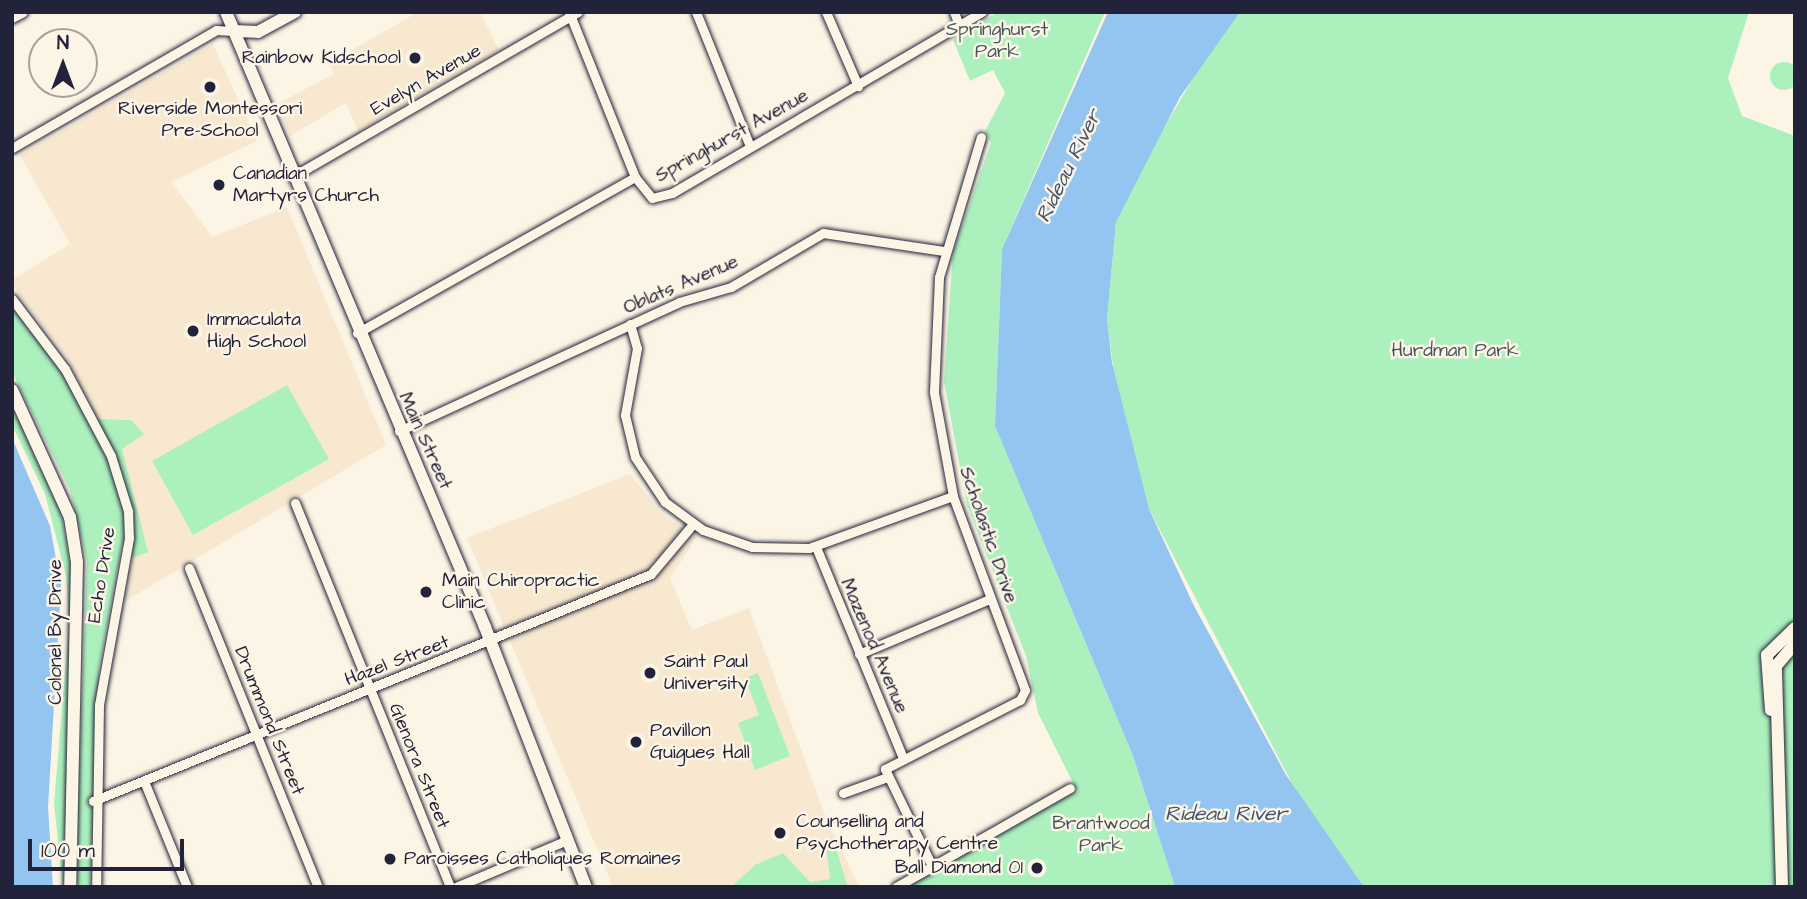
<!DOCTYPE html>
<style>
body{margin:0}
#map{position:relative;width:1807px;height:899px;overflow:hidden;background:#fcf5e5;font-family:"Architects Daughter",sans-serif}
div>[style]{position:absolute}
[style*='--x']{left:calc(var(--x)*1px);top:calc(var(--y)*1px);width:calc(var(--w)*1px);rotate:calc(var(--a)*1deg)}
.built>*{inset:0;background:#f7e8cf}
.green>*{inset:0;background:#acf1bd}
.round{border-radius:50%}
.water>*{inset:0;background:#94c4f0}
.roads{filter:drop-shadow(0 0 2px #22223b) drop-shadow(0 0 2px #22223b)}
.street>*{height:9px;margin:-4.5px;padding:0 4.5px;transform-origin:4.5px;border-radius:4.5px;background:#fcf5e5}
.secondary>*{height:12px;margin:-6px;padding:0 6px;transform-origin:6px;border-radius:6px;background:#fcf5e5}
.dots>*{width:19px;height:19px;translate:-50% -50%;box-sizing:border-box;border:4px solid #fcf5e5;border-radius:50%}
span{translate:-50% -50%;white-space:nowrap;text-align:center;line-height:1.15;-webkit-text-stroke:5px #fcf5e5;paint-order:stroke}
.park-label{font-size:19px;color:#44565c}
.poi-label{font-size:19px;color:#22223b}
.right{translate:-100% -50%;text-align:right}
.left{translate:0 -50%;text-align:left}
.street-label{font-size:19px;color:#22223b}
.water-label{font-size:21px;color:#445371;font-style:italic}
.frame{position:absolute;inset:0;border:14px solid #22223b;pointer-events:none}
.north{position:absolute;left:28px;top:28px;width:70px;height:70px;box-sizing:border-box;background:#fcf5e5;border:2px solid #a5a1a1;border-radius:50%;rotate:0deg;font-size:19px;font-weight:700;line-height:28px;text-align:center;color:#22223b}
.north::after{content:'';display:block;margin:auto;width:24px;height:32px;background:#22223b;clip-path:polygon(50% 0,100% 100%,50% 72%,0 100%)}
.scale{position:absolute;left:28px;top:839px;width:156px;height:32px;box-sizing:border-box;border:4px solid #22223b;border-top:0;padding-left:9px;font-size:21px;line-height:24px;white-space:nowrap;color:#22223b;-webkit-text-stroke:5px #fcf5e5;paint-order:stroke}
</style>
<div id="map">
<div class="built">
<i style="clip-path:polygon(418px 12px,480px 12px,499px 50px,358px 131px,346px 103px,290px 136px,277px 104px,334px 74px,330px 63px)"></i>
<i style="clip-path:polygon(213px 44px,257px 141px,171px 182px,212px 237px,287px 207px,386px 445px,125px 601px,137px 532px,120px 463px,67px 357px,12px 286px,12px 280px,70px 244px,20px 155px)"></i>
<i style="clip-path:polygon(630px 474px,663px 515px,697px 537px,670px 578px,692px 630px,749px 608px,825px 815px,859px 887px,613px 887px,467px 538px)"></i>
</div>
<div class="green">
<i style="clip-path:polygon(998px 12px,1105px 12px,1002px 249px,995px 426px,1133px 756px,1175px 887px,907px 887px,1076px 789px,1038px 713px,1026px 656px,967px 505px,944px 381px,953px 252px,991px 143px,985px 131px,1005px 93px,993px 70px,970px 81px,953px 40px)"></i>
<i style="clip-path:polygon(1240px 12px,1749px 12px,1728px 78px,1742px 116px,1795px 136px,1795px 887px,1364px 887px,1297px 793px,1149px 509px,1119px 413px,1107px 319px,1116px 222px,1131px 185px,1218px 35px)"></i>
<i class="round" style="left:1770px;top:62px;width:28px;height:28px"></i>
<i style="clip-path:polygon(12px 306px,59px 364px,86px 419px,131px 420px,144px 434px,122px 449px,148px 552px,133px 558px,122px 544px,99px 667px,90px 887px,78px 887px,76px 863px,87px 562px,70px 490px,12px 372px)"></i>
<i style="clip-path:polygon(287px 385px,329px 459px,193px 535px,152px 461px)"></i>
<i style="clip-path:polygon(12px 401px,60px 506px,74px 587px,63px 887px,54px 804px,69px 623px,66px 576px,45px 494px,12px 425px)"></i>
<i style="clip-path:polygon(758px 673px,790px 756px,755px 770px,738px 723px,759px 715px,745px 678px)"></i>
<i style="clip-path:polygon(832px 836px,848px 887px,731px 887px,755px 865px,783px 853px,810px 882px,830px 879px,826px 846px)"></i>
</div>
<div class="water">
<i style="clip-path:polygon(1108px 12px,1240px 12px,1180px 97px,1116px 222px,1107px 319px,1112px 363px,1149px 509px,1194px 606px,1286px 775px,1364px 887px,1175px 887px,1133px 756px,995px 426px,1002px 249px)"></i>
<i style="clip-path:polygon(12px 438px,50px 526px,61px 586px,48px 807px,53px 887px,12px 887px)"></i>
</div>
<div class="roads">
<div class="street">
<i style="--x:569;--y:12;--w:178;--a:68.2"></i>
<i style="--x:635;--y:177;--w:27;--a:51"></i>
<i style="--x:652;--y:198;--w:21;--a:-14"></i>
<i style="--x:672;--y:193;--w:359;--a:-30.3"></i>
<i style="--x:696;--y:12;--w:144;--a:68.1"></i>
<i style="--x:826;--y:12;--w:81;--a:66.6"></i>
<i style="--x:954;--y:12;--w:14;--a:69"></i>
<i style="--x:12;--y:148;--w:236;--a:-30"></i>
<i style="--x:216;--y:30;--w:17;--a:3"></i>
<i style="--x:292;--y:177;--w:330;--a:-30"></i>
<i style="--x:12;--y:299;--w:88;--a:52.9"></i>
<i style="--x:65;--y:369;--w:98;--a:62.1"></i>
<i style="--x:111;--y:456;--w:58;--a:72.8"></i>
<i style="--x:128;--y:511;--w:27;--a:88"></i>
<i style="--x:129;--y:538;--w:170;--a:100.2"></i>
<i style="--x:99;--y:705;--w:182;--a:90.9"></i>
<i style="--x:630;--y:324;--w:25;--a:74"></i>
<i style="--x:637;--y:348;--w:68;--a:100.2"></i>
<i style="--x:625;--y:415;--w:43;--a:76.6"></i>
<i style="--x:635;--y:457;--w:54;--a:56.3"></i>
<i style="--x:665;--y:502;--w:47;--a:36.4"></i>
<i style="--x:703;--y:530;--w:52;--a:19.1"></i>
<i style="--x:752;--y:547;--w:57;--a:1"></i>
<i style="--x:809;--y:548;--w:153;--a:-19.9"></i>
<i style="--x:357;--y:333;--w:319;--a:-29.3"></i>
<i style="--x:399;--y:431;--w:308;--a:-24.7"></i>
<i style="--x:679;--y:302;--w:54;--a:-16.1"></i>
<i style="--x:731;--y:287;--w:107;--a:-30.4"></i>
<i style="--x:823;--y:233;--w:122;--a:8.5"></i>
<i style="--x:295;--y:503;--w:414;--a:68"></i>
<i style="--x:816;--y:547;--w:228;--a:67.6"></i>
<i style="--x:189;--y:568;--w:344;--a:68"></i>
<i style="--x:859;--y:654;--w:142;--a:-22.8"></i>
<i style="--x:144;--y:781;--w:114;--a:67.9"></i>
<i style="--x:843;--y:793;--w:45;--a:-19.7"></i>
<i style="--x:93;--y:801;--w:602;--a:-22.14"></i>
<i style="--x:651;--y:574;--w:65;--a:-50"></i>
<i style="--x:932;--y:866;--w:108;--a:-115.9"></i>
<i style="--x:885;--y:769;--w:152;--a:-27.1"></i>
<i style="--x:1020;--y:700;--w:11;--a:-63"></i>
<i style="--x:1025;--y:690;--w:207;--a:-110.4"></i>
<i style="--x:953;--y:496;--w:106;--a:-100.4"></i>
<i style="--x:934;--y:392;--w:115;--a:-87.5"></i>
<i style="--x:939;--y:277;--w:146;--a:-73.3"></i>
<i style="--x:456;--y:887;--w:121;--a:-22.9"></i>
<i style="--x:896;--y:887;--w:200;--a:-29.6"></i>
</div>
<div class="secondary">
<i style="--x:226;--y:12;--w:667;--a:67.16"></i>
<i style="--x:485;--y:627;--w:279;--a:68.8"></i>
<i style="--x:12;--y:17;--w:11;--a:-27"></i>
<i style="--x:233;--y:31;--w:25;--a:2"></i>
<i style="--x:258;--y:32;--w:42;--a:-28.4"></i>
<i style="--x:12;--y:390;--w:140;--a:65.5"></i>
<i style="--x:70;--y:517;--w:46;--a:81.2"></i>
<i style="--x:77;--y:562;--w:325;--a:91.2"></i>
<i style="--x:1771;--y:710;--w:55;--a:-94.2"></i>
<i style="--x:1767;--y:655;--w:39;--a:-44"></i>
<i style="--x:1782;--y:887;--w:221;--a:-91.6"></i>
<i style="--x:1776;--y:666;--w:30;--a:-50"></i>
</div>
</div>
<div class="dots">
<i style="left:415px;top:58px;background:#22223b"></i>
<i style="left:210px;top:87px;background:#22223b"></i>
<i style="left:219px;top:185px;background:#22223b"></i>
<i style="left:193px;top:331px;background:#22223b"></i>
<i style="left:426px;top:592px;background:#22223b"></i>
<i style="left:650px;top:673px;background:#22223b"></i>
<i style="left:636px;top:742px;background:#22223b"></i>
<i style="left:780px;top:833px;background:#22223b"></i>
<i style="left:390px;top:859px;background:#22223b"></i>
<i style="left:1037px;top:868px;background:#22223b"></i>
</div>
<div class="park-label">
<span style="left:997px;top:41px">Springhurst<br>Park</span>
<span style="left:1455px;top:351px">Hurdman Park</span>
<span style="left:1101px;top:835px">Brantwood<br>Park</span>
</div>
<div class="poi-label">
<span class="right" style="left:401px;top:58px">Rainbow Kidschool</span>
<span style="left:210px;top:120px">Riverside Montessori<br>Pre-School</span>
<span class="left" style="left:233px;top:185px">Canadian<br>Martyrs Church</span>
<span class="left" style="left:207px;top:331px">Immaculata<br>High School</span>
<span class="left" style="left:442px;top:592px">Main Chiropractic<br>Clinic</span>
<span class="left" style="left:664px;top:673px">Saint Paul<br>University</span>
<span class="left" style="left:650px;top:742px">Pavillon<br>Guigues Hall</span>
<span class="left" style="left:796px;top:833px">Counselling and<br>Psychotherapy Centre</span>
<span class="left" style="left:404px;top:859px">Paroisses Catholiques Romaines</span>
<span class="right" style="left:1023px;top:868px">Ball Diamond 01</span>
</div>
<div class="street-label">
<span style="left:426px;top:80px;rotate:-30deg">Evelyn Avenue</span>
<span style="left:732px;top:136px;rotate:-29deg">Springhurst Avenue</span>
<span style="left:681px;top:285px;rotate:-23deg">Oblats Avenue</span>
<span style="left:425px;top:441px;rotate:66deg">Main Street</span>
<span style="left:988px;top:535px;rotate:71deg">Scholastic Drive</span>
<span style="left:102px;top:575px;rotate:-81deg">Echo Drive</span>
<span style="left:56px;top:632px;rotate:-90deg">Colonel By Drive</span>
<span style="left:874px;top:646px;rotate:67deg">Mazenod Avenue</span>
<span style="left:397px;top:661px;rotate:-21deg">Hazel Street</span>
<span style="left:269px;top:721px;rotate:68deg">Drummond Street</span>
<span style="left:419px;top:766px;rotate:68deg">Glenora Street</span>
</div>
<div class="water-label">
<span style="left:1069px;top:166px;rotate:-64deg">Rideau River</span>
<span style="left:1226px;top:814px">Rideau River</span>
</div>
<div class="frame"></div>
<div class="north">N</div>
<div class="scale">100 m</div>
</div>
